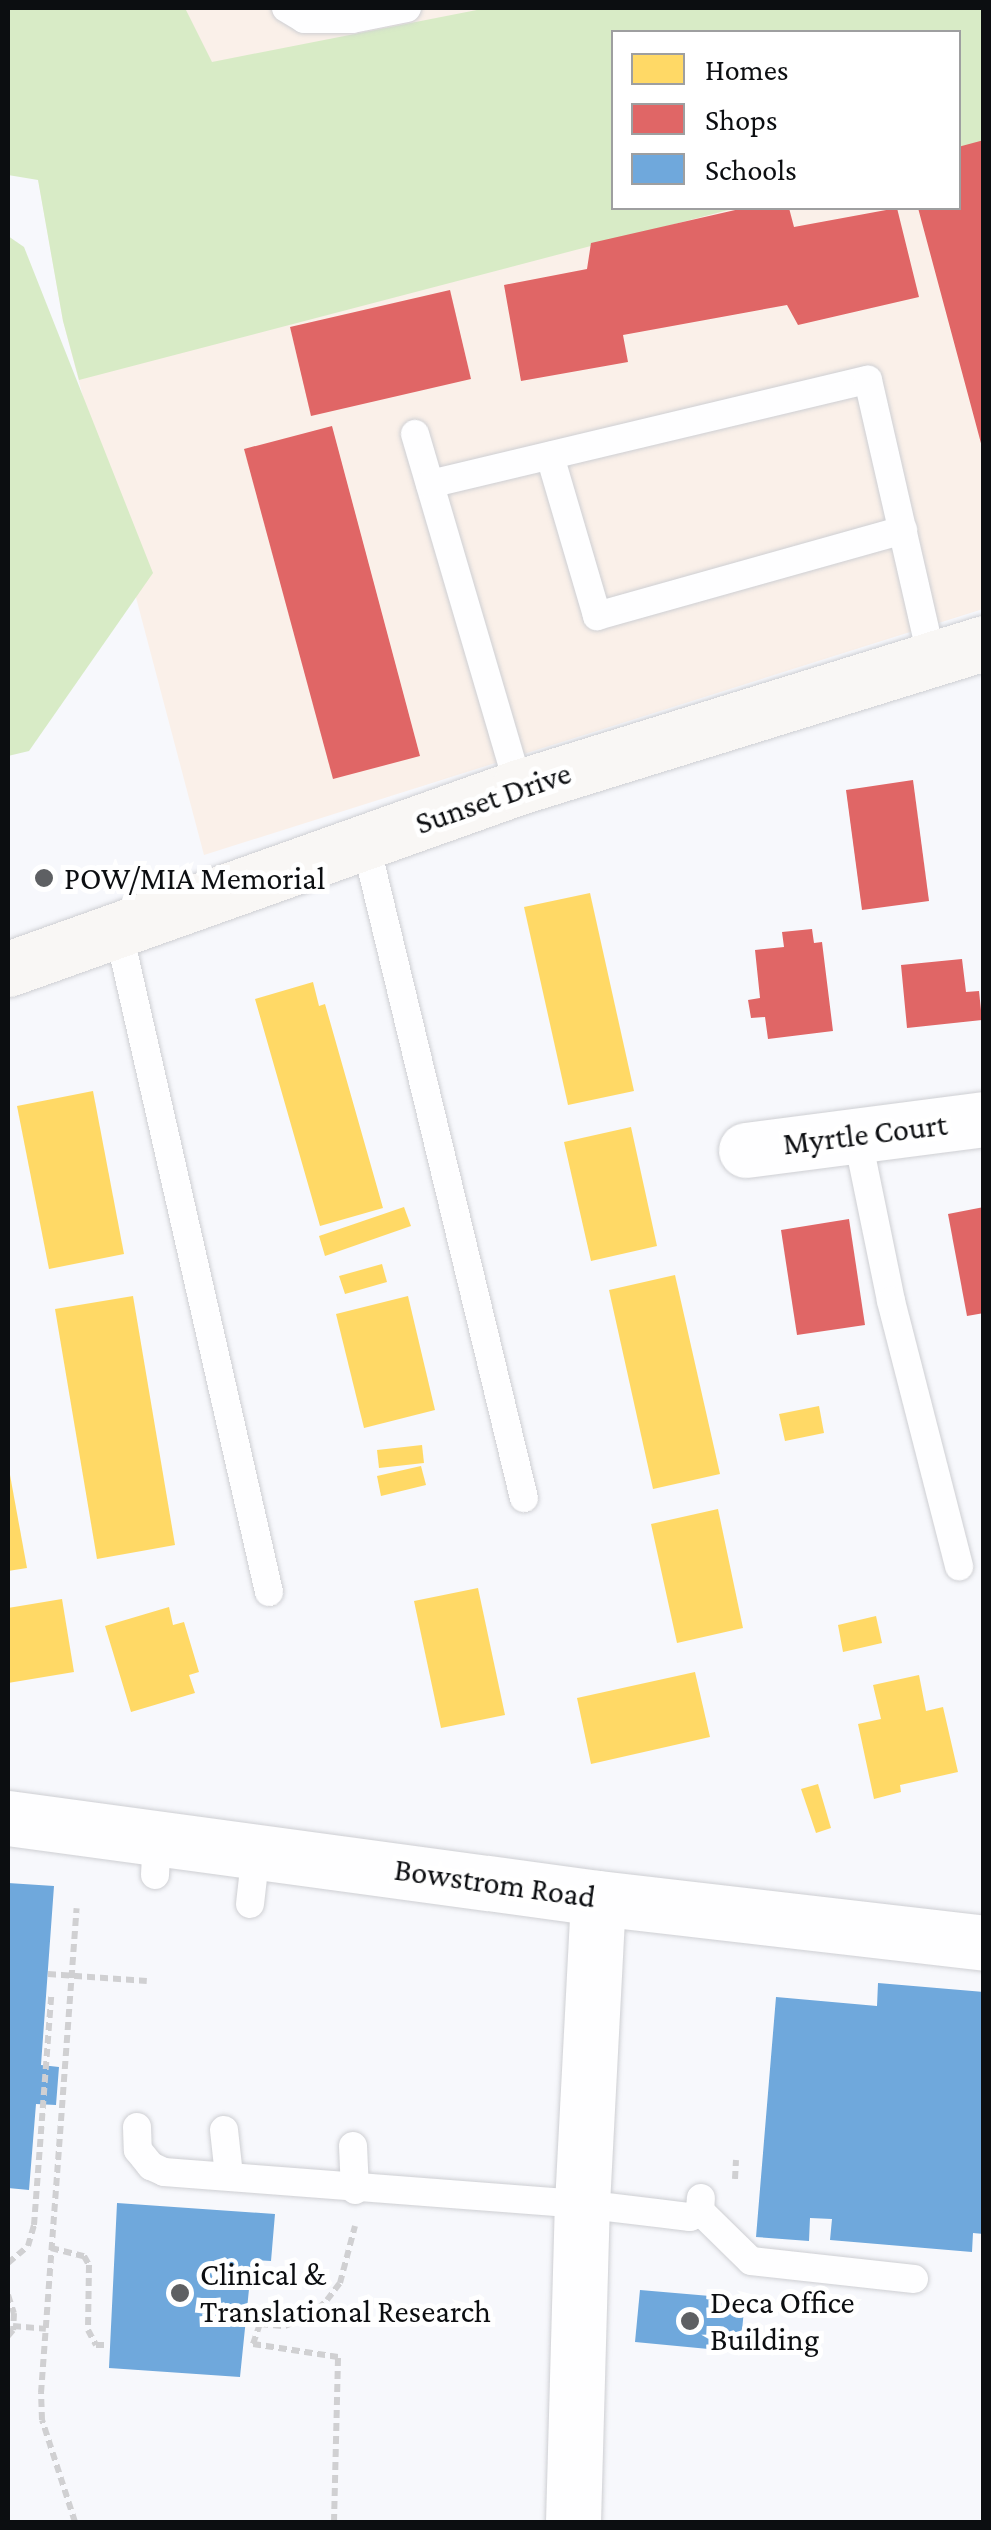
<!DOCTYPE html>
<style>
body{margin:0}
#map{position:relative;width:991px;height:2530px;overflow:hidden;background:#f7f8fc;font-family:"Crimson Pro",serif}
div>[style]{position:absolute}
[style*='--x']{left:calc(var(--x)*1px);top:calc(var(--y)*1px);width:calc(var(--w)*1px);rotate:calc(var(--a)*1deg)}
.commercial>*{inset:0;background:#faf0e9}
.green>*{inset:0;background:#d8ebc6}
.homes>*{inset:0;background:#ffd966}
.shops>*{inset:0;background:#e06666}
.schools>*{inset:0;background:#6fa8dc}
.path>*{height:6px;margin-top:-3px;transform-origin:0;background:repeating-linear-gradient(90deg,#d0d0d2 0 8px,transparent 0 13px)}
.roads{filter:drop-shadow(0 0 2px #cecfd3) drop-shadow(0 0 2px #cecfd3)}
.lane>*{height:28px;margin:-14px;padding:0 14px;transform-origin:14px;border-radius:14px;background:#fefeff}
.street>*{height:55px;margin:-27.5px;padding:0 27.5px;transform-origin:27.5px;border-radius:27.5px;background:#fefeff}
.secondary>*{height:55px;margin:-27.5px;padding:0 27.5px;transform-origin:27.5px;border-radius:27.5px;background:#f9f7f5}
.dots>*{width:28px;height:28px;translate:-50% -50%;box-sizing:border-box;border:5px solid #fff;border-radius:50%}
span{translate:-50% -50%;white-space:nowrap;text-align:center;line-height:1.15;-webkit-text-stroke:10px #fff;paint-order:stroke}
.street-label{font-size:32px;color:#0c0e11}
.poi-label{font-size:32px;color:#0c0e11}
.left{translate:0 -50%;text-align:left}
.frame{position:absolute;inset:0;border:10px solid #0c0e11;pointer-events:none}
.legend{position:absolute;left:611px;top:30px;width:350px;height:180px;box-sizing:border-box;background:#fff;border:2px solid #9e9fa0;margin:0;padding:12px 18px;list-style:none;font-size:30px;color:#0c0e11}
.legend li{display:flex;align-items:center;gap:20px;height:50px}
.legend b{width:50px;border:2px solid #9e9fa0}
</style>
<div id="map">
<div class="commercial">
<i style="clip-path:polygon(evenodd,8px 8px,983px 8px,983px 609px,204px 855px,63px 321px,8px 8px,614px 32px,958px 32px,958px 208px,614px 208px,614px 32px)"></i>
</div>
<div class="green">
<i style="clip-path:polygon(8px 8px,185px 8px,212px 62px,487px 8px,983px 8px,983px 143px,959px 149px,958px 32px,614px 32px,614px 208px,736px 208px,79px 380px,63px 321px,38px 180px,8px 175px)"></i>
<i style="clip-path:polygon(8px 236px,24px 247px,153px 573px,29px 751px,8px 756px)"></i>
</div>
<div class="homes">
<i style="clip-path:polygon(590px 893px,634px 1091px,568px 1105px,524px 907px)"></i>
<i style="clip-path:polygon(313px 982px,319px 1006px,325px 1004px,383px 1208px,320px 1226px,255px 999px)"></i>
<i style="clip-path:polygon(93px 1091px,124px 1254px,49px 1269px,17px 1106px)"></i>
<i style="clip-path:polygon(631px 1127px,657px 1246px,591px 1261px,564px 1142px)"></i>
<i style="clip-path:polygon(404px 1207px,411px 1226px,325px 1256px,319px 1236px)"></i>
<i style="clip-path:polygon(382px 1264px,387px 1282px,345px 1294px,339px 1276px)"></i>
<i style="clip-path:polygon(675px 1275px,720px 1474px,653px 1489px,609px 1290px)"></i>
<i style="clip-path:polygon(133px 1296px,175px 1545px,97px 1559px,55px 1309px)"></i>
<i style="clip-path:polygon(408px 1296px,435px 1410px,364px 1428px,336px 1314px)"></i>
<i style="clip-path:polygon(819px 1406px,824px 1433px,785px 1441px,779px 1414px)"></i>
<i style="clip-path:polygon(422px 1445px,424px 1463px,379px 1468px,377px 1450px)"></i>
<i style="clip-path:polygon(8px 1464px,27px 1568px,8px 1571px)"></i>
<i style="clip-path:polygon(421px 1466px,426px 1485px,381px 1496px,377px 1476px)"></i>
<i style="clip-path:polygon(718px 1509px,743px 1628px,677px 1643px,651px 1524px)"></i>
<i style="clip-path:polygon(478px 1588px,505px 1715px,441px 1728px,414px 1601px)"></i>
<i style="clip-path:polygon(62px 1599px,74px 1672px,8px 1683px,8px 1608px)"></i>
<i style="clip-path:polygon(169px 1607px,173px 1625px,184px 1622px,199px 1672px,189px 1675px,195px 1693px,131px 1712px,105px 1626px)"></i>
<i style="clip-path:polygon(876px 1616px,882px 1643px,843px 1652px,838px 1625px)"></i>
<i style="clip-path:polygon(695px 1672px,710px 1737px,591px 1764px,577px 1698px)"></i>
<i style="clip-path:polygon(919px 1675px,926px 1711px,943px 1707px,958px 1772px,900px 1785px,901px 1792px,874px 1799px,858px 1724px,881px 1719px,873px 1685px)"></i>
<i style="clip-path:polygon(818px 1784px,831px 1828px,816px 1833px,801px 1789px)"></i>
</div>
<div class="shops">
<i style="clip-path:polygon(984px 140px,984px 447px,982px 447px,918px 208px,958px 208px,958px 147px)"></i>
<i style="clip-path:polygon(744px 208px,789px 208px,794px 227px,897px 208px,919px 297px,798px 325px,787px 305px,623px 335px,628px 362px,521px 381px,504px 285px,587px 269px,591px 243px)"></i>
<i style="clip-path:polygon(450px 290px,471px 379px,311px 416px,290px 327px)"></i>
<i style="clip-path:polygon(332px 426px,420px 756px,333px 779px,244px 449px)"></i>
<i style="clip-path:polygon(913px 780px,929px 901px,862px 910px,846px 790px)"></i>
<i style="clip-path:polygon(812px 929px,814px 943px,822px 942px,833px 1031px,768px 1039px,765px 1017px,751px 1018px,748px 1000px,760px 998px,755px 950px,784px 947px,782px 932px)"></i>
<i style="clip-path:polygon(962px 959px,966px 992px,979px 991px,982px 1020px,907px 1028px,901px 965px)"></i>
<i style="clip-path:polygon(984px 1207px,984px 1313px,967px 1316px,948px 1214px)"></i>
<i style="clip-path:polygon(849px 1219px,865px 1325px,797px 1335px,781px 1230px)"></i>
</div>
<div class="schools">
<i style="clip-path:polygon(8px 1883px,54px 1886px,41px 2065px,59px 2067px,56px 2105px,36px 2104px,29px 2190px,8px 2188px)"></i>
<i style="clip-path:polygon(878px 1983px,984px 1992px,984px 2234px,973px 2233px,972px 2252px,830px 2240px,832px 2219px,810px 2218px,809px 2241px,756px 2237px,776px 1997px,877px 2006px)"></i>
<i style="clip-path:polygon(117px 2203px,275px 2214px,271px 2261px,252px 2260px,240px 2377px,109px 2368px)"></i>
<i style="clip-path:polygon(640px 2290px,745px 2299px,740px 2352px,635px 2342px)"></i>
</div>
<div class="path">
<i style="--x:48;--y:1974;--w:99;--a:4"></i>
<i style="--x:735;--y:2179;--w:19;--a:-87"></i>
<i style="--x:51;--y:2248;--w:34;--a:14"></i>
<i style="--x:84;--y:2256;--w:10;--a:61"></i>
<i style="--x:89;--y:2265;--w:65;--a:90.9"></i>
<i style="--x:88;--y:2330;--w:17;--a:62"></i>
<i style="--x:96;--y:2345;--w:8;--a:0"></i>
<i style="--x:8;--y:2263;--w:26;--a:-40"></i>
<i style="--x:28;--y:2246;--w:22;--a:-74"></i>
<i style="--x:34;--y:2225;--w:229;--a:-85.7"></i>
<i style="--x:8;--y:2295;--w:19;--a:72"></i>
<i style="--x:14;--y:2313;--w:17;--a:93"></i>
<i style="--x:13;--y:2330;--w:8;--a:130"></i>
<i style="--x:13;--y:2326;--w:33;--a:5"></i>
<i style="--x:75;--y:2522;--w:107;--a:-107.9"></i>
<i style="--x:42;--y:2420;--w:27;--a:-92"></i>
<i style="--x:41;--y:2393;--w:486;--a:-85.8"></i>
<i style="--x:334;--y:2522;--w:165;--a:-88.6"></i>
<i style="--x:338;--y:2357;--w:86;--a:-171.3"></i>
<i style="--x:253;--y:2344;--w:21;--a:-71"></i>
<i style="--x:260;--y:2324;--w:25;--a:5"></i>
<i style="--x:285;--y:2326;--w:26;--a:-21"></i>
<i style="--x:309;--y:2317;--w:25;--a:-43"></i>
<i style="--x:327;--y:2300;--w:21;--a:-53"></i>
<i style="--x:340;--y:2283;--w:59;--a:-75.3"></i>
</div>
<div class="roads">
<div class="lane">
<i style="--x:286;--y:8;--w:21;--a:31"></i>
<i style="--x:304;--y:19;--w:48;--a:0"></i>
<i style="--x:352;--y:19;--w:56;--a:-11.3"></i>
<i style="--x:415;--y:434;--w:368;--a:73.6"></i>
<i style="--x:550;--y:456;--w:167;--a:73.6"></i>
<i style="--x:597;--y:616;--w:318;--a:-15.7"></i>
<i style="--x:430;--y:484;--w:450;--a:-13.4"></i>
<i style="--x:868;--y:380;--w:286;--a:77.1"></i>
<i style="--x:365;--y:841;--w:676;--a:76.4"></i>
<i style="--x:118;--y:929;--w:680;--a:77.17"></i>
<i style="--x:857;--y:1135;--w:169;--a:78.4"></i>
<i style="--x:891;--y:1301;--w:274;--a:75.6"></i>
<i style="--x:155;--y:1875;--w:35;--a:-87"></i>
<i style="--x:250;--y:1904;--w:53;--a:-83.5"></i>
<i style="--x:137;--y:2127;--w:23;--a:88"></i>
<i style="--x:138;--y:2150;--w:21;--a:51"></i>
<i style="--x:151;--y:2166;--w:14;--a:25"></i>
<i style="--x:164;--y:2172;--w:419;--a:4.4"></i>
<i style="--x:582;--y:2204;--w:109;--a:6.9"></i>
<i style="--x:690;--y:2217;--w:12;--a:-31"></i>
<i style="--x:700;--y:2211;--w:13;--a:-86"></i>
<i style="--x:224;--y:2130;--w:45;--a:83.7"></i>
<i style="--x:353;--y:2146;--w:44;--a:87.4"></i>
<i style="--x:700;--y:2211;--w:71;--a:44.4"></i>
<i style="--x:751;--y:2261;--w:164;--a:6.3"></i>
</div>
<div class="street">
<i style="--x:746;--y:1150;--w:240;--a:-7.4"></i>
<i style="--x:8;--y:1818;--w:595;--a:7.72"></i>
<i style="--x:598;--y:1898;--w:389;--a:6.6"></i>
<i style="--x:573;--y:2522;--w:318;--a:-88.4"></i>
<i style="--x:582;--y:2204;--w:306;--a:-87"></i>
</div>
<div class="secondary">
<i style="--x:8;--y:969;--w:542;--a:-19.6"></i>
<i style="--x:519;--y:787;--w:487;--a:-17.2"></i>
</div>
</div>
<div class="dots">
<i style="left:44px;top:878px;background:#5e6063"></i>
<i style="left:180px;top:2293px;background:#5e6063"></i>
<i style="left:690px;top:2321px;background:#5e6063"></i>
</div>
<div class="street-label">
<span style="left:493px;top:798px;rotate:-19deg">Sunset Drive</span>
<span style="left:865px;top:1134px;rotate:-7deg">Myrtle Court</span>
<span style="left:495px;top:1883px;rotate:8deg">Bowstrom Road</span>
</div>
<div class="poi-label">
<span class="left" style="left:64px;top:878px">POW/MIA Memorial</span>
<span class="left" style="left:200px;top:2293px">Clinical &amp;<br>Translational Research</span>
<span class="left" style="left:710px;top:2321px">Deca Office<br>Building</span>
</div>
<div class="frame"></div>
<ul class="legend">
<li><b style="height:28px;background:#ffd966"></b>Homes</li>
<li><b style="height:28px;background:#e06666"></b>Shops</li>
<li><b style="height:28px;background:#6fa8dc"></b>Schools</li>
</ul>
</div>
